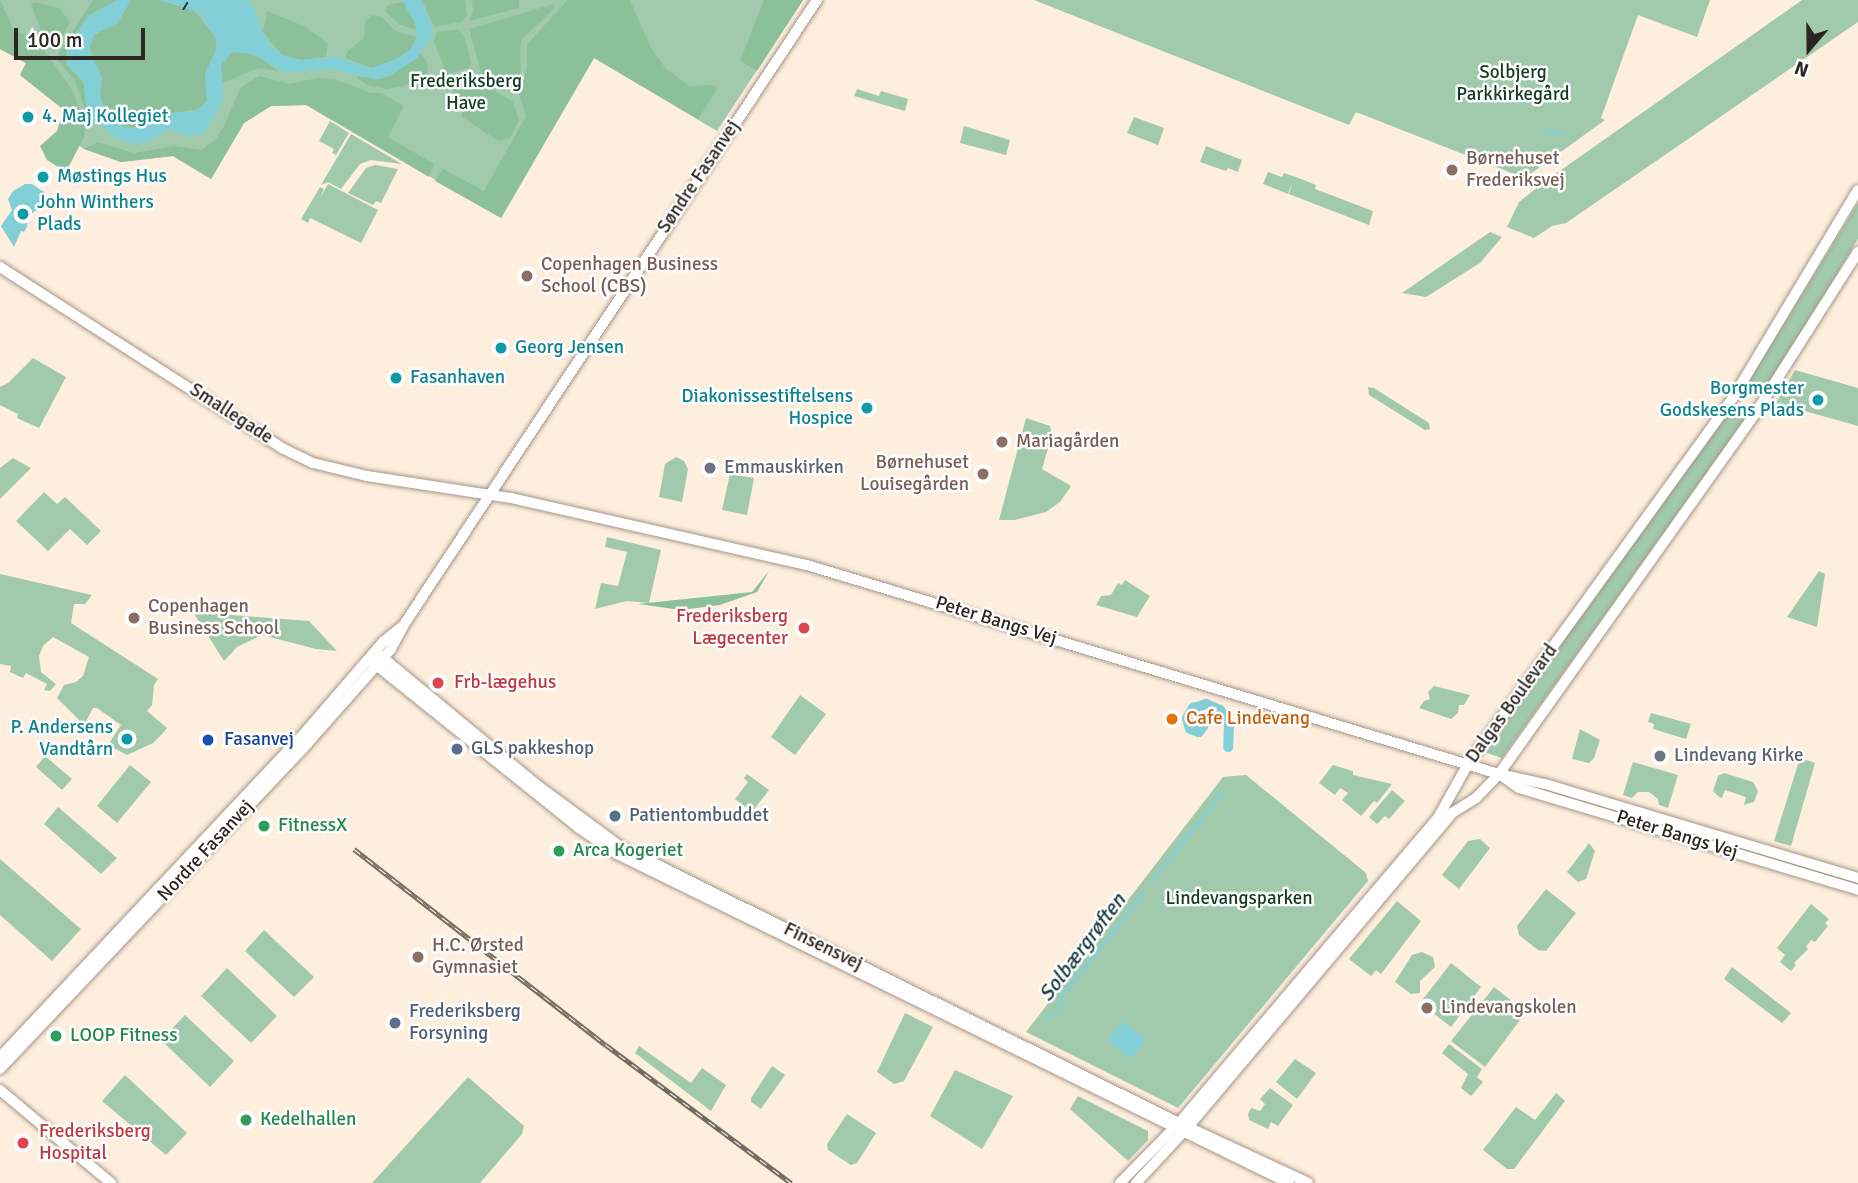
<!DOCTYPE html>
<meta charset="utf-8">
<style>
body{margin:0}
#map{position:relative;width:1858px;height:1183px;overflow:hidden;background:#feeedd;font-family:Signika,sans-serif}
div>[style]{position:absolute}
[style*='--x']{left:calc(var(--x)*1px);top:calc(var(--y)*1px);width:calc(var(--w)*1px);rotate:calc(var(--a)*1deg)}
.green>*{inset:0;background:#a1caad}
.forest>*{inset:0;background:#8bc09b}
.water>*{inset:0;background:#83cfd8}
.stream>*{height:2.5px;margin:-1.25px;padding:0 1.25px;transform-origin:1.25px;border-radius:1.25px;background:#83cfd8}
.canal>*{height:10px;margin:-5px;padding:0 5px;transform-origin:5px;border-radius:5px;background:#83cfd8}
.ferry>*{height:2px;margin-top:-1px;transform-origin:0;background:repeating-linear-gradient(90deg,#173c40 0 9px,transparent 0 16px)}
.roads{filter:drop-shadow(0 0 2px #a59687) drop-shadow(0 0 2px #a59687)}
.tertiary>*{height:10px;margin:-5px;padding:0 5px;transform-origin:5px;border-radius:5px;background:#fff}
.rail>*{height:5px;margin-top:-2.5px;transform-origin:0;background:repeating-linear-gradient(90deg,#fefefe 0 8px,#756c61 0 16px);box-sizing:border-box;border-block:2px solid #756c61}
.dots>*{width:19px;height:19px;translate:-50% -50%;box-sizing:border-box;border:4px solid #fefefe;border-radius:50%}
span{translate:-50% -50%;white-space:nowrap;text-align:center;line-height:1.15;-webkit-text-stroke:5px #fefefe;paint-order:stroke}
.park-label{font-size:19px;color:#123c23}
.culture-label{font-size:19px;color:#0d838f}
.left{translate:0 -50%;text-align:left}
.right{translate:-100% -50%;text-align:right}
.education-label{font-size:19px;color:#785e54}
.street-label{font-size:19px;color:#2b261f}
.worship-label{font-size:19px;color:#5b616d}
.health-label{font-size:19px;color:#be3a42}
.food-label{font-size:19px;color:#c56008}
.transit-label{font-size:19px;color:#164399}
.service-label{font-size:19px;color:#4e5e75}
.leisure-label{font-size:19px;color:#27864d}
.water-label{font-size:21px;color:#173c40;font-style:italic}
.north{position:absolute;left:1774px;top:14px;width:70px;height:70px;-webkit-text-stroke:5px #fefefe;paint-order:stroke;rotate:200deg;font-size:19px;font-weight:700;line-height:28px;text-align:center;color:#2b261f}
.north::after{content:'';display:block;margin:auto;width:24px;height:32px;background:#2b261f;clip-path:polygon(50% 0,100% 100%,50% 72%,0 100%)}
.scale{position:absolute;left:14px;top:28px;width:131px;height:32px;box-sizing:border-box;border:4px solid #2b261f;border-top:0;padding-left:9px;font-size:21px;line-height:24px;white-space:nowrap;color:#2b261f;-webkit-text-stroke:5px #fefefe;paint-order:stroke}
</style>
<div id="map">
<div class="green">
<i style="clip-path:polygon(0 0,803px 0,717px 131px,594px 58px,501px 218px,307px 105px,271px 106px,244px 123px,211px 179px,173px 156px,121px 162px,84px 149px,57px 131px,64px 110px,20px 75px,26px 63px,0 49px)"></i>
<i style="clip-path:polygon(1034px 0,1710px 0,1697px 37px,1638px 15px,1601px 118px,1605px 120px,1529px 175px,1519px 176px,1356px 112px,1349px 125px)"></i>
<i style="clip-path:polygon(1802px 0,1858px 0,1858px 22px,1566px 223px,1552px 226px,1534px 238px,1507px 227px,1519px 202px,1547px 180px)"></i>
<i style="clip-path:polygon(857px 89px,879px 96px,881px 91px,908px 99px,905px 111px,854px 96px)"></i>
<i style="clip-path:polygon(1134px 117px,1164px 128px,1158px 145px,1127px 133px)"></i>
<i style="clip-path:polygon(330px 121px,349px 133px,336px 155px,332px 153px,334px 149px,319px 141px)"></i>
<i style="clip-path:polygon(964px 126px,1010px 140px,1006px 155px,960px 143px)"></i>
<i style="clip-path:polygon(351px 134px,402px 164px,371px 160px,360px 164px,341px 189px,328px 182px,321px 185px)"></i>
<i style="clip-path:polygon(1206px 146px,1242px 160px,1238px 172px,1228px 168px,1226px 171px,1200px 162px)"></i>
<i style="clip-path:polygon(375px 165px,398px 169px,381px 203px,376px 201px,373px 205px,348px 193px,366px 168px)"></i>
<i style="clip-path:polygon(1268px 172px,1282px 177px,1284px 173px,1296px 177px,1316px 185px,1315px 189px,1373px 211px,1369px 225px,1289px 194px,1292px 183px,1288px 194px,1263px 184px)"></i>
<i style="clip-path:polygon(328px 184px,378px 210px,361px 243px,310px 218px,308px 223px,301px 219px,320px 187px,324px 189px,320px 198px)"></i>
<i style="clip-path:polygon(1858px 203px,1858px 239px,1767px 388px,1748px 383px)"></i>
<i style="clip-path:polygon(1490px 232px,1502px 237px,1480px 263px,1426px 297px,1402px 293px)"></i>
<i style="clip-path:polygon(33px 358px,66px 377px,39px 428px,17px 418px,18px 414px,0 405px,0 387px,8px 383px)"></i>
<i style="clip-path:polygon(1795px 370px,1858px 388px,1858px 426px,1776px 403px)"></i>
<i style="clip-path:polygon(1368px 387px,1374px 388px,1429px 423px,1430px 429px,1425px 430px,1369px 395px)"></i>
<i style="clip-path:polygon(1731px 407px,1748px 412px,1744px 421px,1502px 758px,1484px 752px)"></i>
<i style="clip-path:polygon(1026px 418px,1050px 426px,1052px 435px,1042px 469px,1071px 486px,1060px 502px,1046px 512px,1015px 520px,999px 520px)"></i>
<i style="clip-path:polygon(676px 457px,684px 461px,688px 469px,682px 502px,659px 497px,665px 464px)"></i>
<i style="clip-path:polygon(13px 458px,31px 468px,0 499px,0 468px)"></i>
<i style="clip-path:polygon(730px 474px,754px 478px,747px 515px,722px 510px)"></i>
<i style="clip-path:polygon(44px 492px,57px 504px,65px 497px,101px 531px,87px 545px,70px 529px,48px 551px,16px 521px)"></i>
<i style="clip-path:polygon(607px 537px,661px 550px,649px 603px,627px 601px,595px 609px,601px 583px,618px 586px,627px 552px,605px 547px)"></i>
<i style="clip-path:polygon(1819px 571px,1825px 574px,1817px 627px,1787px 617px)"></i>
<i style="clip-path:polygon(0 574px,92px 595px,85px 604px,74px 604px,71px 623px,158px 679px,154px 685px,152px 705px,147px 711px,167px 728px,163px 733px,153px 743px,127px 755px,108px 745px,121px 725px,97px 708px,93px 708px,84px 725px,57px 698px,64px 685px,76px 682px,83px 676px,89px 657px,53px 637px,43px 646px,39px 656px,41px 672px,56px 684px,50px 691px,44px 690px,47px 684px,26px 673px,23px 678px,10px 672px,11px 666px,0 664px)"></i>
<i style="clip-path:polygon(1125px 580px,1150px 596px,1137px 617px,1096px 605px,1101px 596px,1111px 595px,1118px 583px,1122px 585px)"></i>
<i style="clip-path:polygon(193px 612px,309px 621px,337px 651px,316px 649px,262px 635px,237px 647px,224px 661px)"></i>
<i style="clip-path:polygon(1434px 686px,1470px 695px,1464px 705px,1459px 705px,1458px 713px,1451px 719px,1419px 708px,1424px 701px,1430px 699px,1428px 692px)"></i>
<i style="clip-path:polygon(800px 695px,826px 714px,795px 755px,771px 737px)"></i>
<i style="clip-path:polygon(1651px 713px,1691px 724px,1686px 739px,1653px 729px,1654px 724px,1648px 722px)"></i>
<i style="clip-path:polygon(1580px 729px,1600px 740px,1594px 758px,1589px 763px,1572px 759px)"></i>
<i style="clip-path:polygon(45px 756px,72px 779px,62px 790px,36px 767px)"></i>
<i style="clip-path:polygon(1800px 758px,1815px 763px,1791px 846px,1774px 841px)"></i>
<i style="clip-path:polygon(1633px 762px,1678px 775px,1668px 808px,1659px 805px,1658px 799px,1649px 792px,1638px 792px,1632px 798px,1623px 795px)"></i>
<i style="clip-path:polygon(130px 765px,151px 782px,117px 823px,97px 806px)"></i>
<i style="clip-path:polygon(1333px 765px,1353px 771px,1353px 775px,1392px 784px,1377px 803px,1374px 801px,1361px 816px,1342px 800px,1348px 793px,1340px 788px,1335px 795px,1319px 783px)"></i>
<i style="clip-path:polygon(1724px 773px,1753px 782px,1758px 791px,1754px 802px,1744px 805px,1746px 797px,1725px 790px,1722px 798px,1719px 797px,1713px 791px,1718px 776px)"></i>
<i style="clip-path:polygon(747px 774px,769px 790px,752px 812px,735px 799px,748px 782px,744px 778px)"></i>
<i style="clip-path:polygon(1246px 775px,1366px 873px,1368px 881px,1178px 1108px,1026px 1032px,1223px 777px)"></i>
<i style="clip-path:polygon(1392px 790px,1405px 801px,1389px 819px,1385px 816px,1377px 824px,1369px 817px)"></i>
<i style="clip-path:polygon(58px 807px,117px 858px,101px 874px,44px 824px)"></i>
<i style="clip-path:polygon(1480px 839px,1490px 848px,1459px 889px,1442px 875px,1468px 841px)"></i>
<i style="clip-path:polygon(1589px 843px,1595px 851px,1586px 879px,1578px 882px,1567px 872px)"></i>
<i style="clip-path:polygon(0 859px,81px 929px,52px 961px,0 915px)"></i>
<i style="clip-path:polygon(1546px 889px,1576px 913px,1546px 951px,1538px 950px,1519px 935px,1517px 926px)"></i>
<i style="clip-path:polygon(1397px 901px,1421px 921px,1381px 974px,1376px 970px,1371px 976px,1349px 959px)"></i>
<i style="clip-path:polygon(1811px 904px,1829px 919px,1825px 923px,1828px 926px,1815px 942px,1811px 940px,1806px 947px,1808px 949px,1794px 963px,1796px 965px,1791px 971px,1780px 962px,1785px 955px,1777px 948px)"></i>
<i style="clip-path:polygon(264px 930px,314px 977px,294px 997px,245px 951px)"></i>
<i style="clip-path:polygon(1422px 952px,1433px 957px,1435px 967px,1420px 981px,1420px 993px,1411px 994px,1395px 982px,1412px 955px)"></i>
<i style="clip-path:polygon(1451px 963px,1481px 987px,1451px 1027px,1420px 1003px)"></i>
<i style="clip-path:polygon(1732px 967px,1791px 1013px,1782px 1023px,1724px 979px)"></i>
<i style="clip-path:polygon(227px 968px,277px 1016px,251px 1043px,201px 996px)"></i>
<i style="clip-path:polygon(1494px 987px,1526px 1012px,1485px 1067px,1451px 1041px)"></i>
<i style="clip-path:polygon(905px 1013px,933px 1027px,904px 1081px,894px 1084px,877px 1072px)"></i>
<i style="clip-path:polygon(185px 1015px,234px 1061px,210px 1087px,161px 1040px)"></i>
<i style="clip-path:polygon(1449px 1044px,1482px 1069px,1477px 1077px,1483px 1082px,1471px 1096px,1461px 1088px,1468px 1074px,1442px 1053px)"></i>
<i style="clip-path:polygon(639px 1046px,691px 1083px,702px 1068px,726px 1085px,711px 1111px,635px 1053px)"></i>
<i style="clip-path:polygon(1295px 1059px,1316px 1073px,1297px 1099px,1276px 1082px)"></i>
<i style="clip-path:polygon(772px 1066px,785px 1075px,761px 1109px,751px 1102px,751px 1098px)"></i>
<i style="clip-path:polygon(955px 1070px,1013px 1096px,982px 1149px,930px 1116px)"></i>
<i style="clip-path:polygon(125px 1075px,187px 1133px,166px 1155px,102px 1101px)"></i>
<i style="clip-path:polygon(468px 1077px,524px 1126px,522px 1134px,480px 1183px,372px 1183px)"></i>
<i style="clip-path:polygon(1270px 1088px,1293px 1105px,1278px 1126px,1271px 1122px,1268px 1129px,1249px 1120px,1248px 1114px,1251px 1108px,1260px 1111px,1265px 1104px,1260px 1099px)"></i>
<i style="clip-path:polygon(1556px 1093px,1565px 1101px,1514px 1169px,1507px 1169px,1483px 1150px,1516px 1107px,1535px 1120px)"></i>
<i style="clip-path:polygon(1078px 1096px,1148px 1131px,1148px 1140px,1128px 1161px,1070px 1109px)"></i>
<i style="clip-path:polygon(847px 1114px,876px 1133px,857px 1163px,851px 1165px,828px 1150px,827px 1144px)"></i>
</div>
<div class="forest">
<i style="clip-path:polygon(0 0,14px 30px,35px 37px,74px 93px,85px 128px,84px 137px,66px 172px,47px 160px,40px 146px,57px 131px,64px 110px,20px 75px,26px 63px,0 49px)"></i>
<i style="clip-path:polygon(93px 0,117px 0,88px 16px,73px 37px,66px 55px,67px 65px,84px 83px,86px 104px,94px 121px,91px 125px,75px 81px,56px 58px)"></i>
<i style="clip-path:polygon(131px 0,159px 0,194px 10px,216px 38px,216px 50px,205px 74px,207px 101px,200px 109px,165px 114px,140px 128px,124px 127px,106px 113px,100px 96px,102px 77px,91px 56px,90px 44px,94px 35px,120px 19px)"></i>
<i style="clip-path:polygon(422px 0,465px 0,467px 16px,462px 22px,434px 27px)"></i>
<i style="clip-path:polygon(472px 0,519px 0,519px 8px,469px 21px,473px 11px)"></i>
<i style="clip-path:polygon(568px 0,630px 0,651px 48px,666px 69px,690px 86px,713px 85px,718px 88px,698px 119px,594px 58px,501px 218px,435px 181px,443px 169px,484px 191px,526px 116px,519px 94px,527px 68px,527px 44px)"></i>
<i style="clip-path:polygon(764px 0,803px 0,757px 71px,740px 61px)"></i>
<i style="clip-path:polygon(34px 2px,59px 8px,70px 22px,54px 52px,42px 34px,31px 4px)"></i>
<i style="clip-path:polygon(403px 2px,415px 23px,417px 30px,400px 25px,385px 11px,388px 5px)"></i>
<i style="clip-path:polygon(553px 4px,555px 7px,551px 12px,523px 38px,520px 46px,521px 71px,513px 84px,498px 83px,481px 73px,469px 29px)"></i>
<i style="clip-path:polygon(267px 11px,306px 27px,328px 44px,326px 57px,301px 60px,282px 55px,263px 32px)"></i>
<i style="clip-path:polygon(372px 15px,382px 17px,395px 31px,417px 37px,411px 49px,397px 59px,371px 68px,345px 58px,348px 51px,364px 38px,365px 21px)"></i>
<i style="clip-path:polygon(458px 29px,465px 38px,471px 64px,469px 68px,447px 74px,434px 42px,436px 32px)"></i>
<i style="clip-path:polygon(241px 51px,259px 57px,279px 71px,258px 68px,223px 83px,220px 69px,222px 61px,229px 53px)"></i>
<i style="clip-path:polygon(421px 53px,428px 64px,427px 81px,387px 89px,367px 85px,355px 76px,378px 79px,390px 76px)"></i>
<i style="clip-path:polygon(463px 75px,471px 76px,513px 102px,519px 120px,510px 138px,498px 141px,462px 117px,462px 105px,453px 91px,450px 79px)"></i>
<i style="clip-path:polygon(260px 76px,290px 84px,317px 78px,334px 79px,371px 93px,381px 93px,404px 106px,388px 137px,434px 164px,429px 177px,306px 105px,271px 106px,244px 123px,211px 179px,173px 156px,121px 162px,84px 149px,98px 142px,134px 153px,174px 146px,202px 150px,216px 139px,224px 126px,241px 87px)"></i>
<i style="clip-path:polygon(769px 571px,757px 592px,720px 605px,681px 610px,638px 604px,752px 592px)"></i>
</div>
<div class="water">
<i style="clip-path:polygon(117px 0,131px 0,117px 23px,94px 35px,89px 49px,102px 77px,100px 96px,103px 108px,115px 122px,129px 128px,146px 126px,165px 114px,196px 111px,207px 101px,205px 74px,216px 50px,216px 38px,199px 12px,159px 0,247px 0,254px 7px,263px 32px,271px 46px,282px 55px,301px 60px,337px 57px,371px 68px,397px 59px,411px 49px,417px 37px,415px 23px,402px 0,422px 0,434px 34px,416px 59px,390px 76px,378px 79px,328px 69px,286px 73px,253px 54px,232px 52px,221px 65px,223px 101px,204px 133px,189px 136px,168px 129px,148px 142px,134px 144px,116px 138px,94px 121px,86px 104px,83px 80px,67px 65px,68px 46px,88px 16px)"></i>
<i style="clip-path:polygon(25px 184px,32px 184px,47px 194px,41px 207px,28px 216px,27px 227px,24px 232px,21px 231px,14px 247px,1px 226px,12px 210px,8px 199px,13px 191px)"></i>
<i style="clip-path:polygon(1123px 1021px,1146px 1040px,1131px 1059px,1108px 1040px)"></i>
</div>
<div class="stream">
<i style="--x:1543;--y:132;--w:6;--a:-18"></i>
<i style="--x:1549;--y:130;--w:16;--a:18"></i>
<i style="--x:1152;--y:880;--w:112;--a:-51.2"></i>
<i style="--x:1045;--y:1018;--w:16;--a:-30"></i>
<i style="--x:1059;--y:1010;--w:14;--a:-82"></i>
<i style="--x:1061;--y:996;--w:131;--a:-51.2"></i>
</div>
<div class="canal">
<i style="--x:1204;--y:725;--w:9;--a:126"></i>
<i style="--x:1199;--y:732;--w:9;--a:-162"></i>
<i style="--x:1190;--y:729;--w:11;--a:-105"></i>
<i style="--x:1187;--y:718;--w:12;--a:-59"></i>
<i style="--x:1193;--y:708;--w:14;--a:-17"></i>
<i style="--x:1206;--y:704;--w:15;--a:23"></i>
<i style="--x:1220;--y:710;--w:17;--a:57"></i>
<i style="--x:1229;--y:724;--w:23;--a:92"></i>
</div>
<div class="ferry">
<i style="--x:183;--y:10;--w:12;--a:-59"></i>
</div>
<div class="roads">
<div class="tertiary">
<i style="--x:0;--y:267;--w:337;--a:32.7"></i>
<i style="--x:284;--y:449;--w:32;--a:26"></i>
<i style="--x:313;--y:463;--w:56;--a:13.5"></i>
<i style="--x:367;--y:476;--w:146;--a:8.7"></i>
<i style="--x:511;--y:498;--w:303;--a:12.8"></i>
<i style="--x:807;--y:565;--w:723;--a:16.81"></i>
<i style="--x:1499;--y:774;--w:47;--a:12.3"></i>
<i style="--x:1545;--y:784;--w:327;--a:16.7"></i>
<i style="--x:376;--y:652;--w:204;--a:39.6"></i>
<i style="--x:533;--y:782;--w:109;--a:36.5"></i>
<i style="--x:621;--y:847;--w:623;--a:26.32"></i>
<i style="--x:1179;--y:1123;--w:142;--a:24.9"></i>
<i style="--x:370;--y:660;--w:268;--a:38.8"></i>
<i style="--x:579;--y:828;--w:46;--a:34.4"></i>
<i style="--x:617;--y:854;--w:748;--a:26.09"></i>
<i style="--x:1502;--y:776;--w:21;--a:35"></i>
<i style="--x:1519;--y:788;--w:354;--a:16.7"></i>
<i style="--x:0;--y:1057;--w:439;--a:-46.8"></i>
<i style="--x:301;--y:737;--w:125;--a:-49.2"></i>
<i style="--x:383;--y:642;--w:26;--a:-39"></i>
<i style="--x:403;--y:626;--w:751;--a:-56.52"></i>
<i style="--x:0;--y:1069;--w:447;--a:-46.6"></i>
<i style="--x:307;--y:744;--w:127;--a:-48.5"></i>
<i style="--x:391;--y:649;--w:26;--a:-62"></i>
<i style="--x:0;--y:1090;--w:145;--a:40"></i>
<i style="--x:1120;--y:1183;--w:84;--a:-45.5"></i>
<i style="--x:1179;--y:1123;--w:402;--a:-49.7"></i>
<i style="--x:1439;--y:816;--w:60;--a:-60.9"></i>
<i style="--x:1468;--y:764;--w:454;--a:-54.1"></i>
<i style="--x:1734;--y:396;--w:240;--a:-59"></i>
<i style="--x:1136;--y:1183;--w:76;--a:-47.1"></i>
<i style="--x:1188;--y:1127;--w:410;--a:-49.9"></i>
<i style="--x:1452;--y:813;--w:28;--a:-32"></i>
<i style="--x:1476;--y:798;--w:33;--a:-46"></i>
<i style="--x:1499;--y:774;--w:444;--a:-54.6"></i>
<i style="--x:1756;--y:412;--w:190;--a:-57.5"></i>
</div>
</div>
<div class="rail">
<i style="--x:354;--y:849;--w:319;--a:37.9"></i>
<i style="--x:606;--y:1045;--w:231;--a:36.7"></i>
</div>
<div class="dots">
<i style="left:28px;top:117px;background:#0f9aa8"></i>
<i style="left:1452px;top:170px;background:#8d6e63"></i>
<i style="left:43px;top:177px;background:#0f9aa8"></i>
<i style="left:23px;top:214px;background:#0f9aa8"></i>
<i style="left:527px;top:276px;background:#8d6e63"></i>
<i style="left:501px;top:348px;background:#0f9aa8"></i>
<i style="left:396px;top:378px;background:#0f9aa8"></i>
<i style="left:1818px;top:400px;background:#0f9aa8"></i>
<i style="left:867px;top:408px;background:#0f9aa8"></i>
<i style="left:1002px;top:442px;background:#8d6e63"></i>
<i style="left:710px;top:468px;background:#6b7280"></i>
<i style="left:983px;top:474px;background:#8d6e63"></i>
<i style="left:134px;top:618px;background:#8d6e63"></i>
<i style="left:804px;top:628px;background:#e0444e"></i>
<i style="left:438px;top:683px;background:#e0444e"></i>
<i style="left:1172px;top:719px;background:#e8710a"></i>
<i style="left:127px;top:739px;background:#0f9aa8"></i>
<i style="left:208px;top:740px;background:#1a4fb4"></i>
<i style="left:457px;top:749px;background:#5c6f8a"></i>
<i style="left:1660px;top:756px;background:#6b7280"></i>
<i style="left:615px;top:816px;background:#5c6f8a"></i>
<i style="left:264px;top:826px;background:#2e9e5b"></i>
<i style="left:559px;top:851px;background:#2e9e5b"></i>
<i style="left:418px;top:957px;background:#8d6e63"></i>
<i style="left:1427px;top:1008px;background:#8d6e63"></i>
<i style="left:395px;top:1023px;background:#5c6f8a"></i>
<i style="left:56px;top:1036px;background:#2e9e5b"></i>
<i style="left:246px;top:1120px;background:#2e9e5b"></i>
<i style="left:23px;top:1143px;background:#e0444e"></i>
</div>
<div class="park-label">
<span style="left:1513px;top:84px">Solbjerg<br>Parkkirkegård</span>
<span style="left:466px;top:93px">Frederiksberg<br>Have</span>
<span style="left:1239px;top:899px">Lindevangsparken</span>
</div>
<div class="culture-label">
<span class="left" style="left:42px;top:117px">4. Maj Kollegiet</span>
<span class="left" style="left:57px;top:177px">Møstings Hus</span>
<span class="left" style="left:37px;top:214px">John Winthers<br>Plads</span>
<span class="left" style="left:515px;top:348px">Georg Jensen</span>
<span class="left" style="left:410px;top:378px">Fasanhaven</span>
<span class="right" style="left:1804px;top:400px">Borgmester<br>Godskesens Plads</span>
<span class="right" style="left:853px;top:408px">Diakonissestiftelsens<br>Hospice</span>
<span class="right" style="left:113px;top:739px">P. Andersens<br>Vandtårn</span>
</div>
<div class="education-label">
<span class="left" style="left:1466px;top:170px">Børnehuset<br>Frederiksvej</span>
<span class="left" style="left:541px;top:276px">Copenhagen Business<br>School (CBS)</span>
<span class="left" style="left:1016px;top:442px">Mariagården</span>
<span class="right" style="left:969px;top:474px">Børnehuset<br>Louisegården</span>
<span class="left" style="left:148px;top:618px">Copenhagen<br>Business School</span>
<span class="left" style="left:432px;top:957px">H.C. Ørsted<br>Gymnasiet</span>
<span class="left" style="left:1441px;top:1008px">Lindevangskolen</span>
</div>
<div class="street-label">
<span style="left:699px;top:177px;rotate:-56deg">Søndre Fasanvej</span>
<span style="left:231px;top:414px;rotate:33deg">Smallegade</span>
<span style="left:996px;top:621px;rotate:17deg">Peter Bangs Vej</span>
<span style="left:1512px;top:704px;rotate:-54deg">Dalgas Boulevard</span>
<span style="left:1677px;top:835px;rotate:17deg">Peter Bangs Vej</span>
<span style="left:206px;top:851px;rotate:-47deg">Nordre Fasanvej</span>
<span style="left:823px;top:947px;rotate:26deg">Finsensvej</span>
</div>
<div class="worship-label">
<span class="left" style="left:724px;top:468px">Emmauskirken</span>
<span class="left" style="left:1674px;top:756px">Lindevang Kirke</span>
</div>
<div class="health-label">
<span class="right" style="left:788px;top:628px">Frederiksberg<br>Lægecenter</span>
<span class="left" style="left:454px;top:683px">Frb-lægehus</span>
<span class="left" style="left:39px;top:1143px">Frederiksberg<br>Hospital</span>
</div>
<div class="food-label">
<span class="left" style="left:1186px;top:719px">Cafe Lindevang</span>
</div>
<div class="transit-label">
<span class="left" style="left:224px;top:740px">Fasanvej</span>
</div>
<div class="service-label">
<span class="left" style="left:471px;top:749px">GLS pakkeshop</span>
<span class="left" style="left:629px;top:816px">Patientombuddet</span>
<span class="left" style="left:409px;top:1023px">Frederiksberg<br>Forsyning</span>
</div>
<div class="leisure-label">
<span class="left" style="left:278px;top:826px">FitnessX</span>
<span class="left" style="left:573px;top:851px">Arca Kogeriet</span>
<span class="left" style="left:70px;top:1036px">LOOP Fitness</span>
<span class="left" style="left:260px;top:1120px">Kedelhallen</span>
</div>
<div class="water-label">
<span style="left:1082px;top:947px;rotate:-53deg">Solbærgrøften</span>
</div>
<div class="north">N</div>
<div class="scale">100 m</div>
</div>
